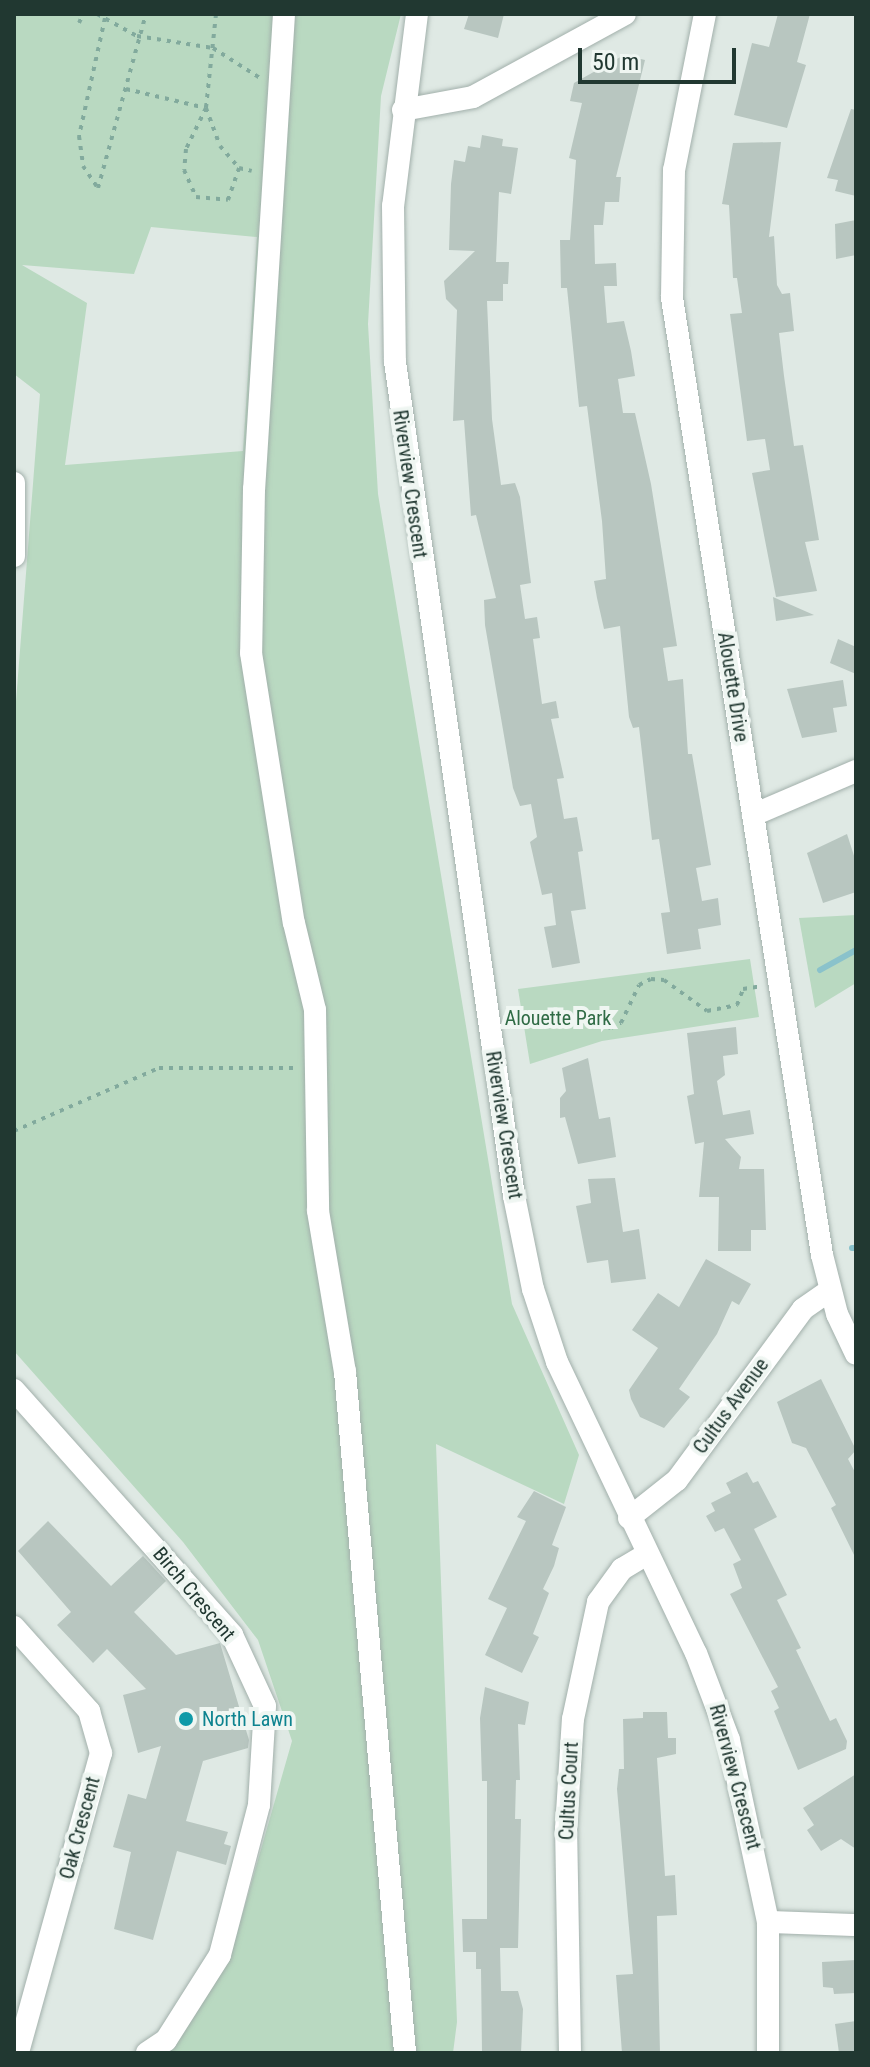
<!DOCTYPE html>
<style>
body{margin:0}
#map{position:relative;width:870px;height:2067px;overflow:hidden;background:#dfe9e4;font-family:"Roboto Condensed",sans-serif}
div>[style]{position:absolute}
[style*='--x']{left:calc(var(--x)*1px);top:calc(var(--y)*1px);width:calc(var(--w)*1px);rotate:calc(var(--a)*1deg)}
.green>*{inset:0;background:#b9d9c1}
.stream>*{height:6px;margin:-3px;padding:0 3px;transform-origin:3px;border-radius:3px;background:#8ac2cb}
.building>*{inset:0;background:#b8c6c0}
.path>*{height:4px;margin-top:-2px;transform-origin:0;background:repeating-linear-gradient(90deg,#82aa9d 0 4px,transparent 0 10px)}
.roads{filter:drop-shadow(0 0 2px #a2b0ab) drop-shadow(0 0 2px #a2b0ab)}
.minor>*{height:22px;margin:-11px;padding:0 11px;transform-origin:11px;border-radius:11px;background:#fff}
.dots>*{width:22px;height:22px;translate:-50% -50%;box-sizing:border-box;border:4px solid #eff6f2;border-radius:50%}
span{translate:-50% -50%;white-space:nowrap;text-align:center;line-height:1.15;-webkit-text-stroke:8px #eff6f2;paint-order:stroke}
.street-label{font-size:20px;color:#213831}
.park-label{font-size:20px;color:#2f6b45}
.culture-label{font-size:20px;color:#0d838f}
.left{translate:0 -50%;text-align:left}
.frame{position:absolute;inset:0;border:16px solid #213831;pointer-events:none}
.scale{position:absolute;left:578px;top:48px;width:158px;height:36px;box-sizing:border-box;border:4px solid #213831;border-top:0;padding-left:10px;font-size:24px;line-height:28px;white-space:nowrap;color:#213831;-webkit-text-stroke:6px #eff6f2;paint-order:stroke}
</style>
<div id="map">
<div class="green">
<i style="clip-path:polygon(evenodd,14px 14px,401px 14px,381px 96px,368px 324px,378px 494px,512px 1304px,579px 1455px,564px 1504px,436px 1444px,457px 2022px,453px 2053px,158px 2053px,195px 2013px,237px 1933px,292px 1741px,258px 1640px,183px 1542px,14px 1351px,14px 727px,40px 394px,14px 374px,14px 14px,151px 227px,257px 237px,243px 451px,65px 465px,87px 303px,22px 265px,134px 274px,151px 227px)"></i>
<i style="clip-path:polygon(856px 915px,856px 983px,815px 1008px,799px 918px)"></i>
<i style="clip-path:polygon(750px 959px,759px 1017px,602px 1041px,530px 1064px,518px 989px)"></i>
</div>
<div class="stream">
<i style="--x:820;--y:970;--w:41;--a:-29.1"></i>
<i style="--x:852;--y:1248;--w:4;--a:0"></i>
</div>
<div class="building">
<i style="clip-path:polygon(469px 14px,504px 14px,498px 38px,464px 29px)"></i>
<i style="clip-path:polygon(778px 14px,810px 14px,797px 62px,806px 65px,787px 128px,734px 115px,752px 43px,769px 47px)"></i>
<i style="clip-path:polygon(624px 55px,645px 60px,616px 177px,621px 177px,619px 202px,605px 202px,603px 225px,594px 225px,595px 264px,616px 263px,617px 286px,604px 286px,607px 323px,624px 321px,631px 351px,635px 376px,618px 379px,623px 413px,635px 413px,651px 484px,677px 646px,663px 648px,668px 681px,683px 679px,688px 754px,692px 754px,711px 865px,696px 868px,702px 901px,718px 898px,721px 925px,698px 929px,701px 949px,667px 954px,661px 913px,670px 912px,659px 839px,652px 840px,639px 727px,633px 728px,629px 717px,620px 626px,604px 629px,597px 598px,594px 581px,606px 579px,602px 521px,587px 406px,579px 407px,567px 288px,561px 288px,560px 240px,570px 240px,576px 160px,569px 158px,582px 103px,570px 101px,574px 83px)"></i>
<i style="clip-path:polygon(851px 109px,856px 110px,856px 196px,835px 191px,838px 180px,827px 178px)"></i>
<i style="clip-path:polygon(482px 135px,503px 139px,502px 146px,518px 148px,511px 194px,499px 192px,496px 262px,509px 262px,508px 284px,503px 284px,503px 301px,487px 301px,492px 419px,501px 485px,515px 483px,520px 497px,531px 583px,520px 585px,525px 619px,537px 617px,540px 638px,533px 639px,542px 704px,556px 701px,559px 718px,551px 719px,564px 778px,557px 779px,564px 819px,577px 817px,583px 851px,578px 852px,586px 909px,571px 911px,580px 963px,552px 968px,544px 927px,556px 925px,552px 893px,542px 895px,534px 860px,530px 842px,537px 837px,531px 804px,520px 806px,513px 788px,485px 625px,484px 600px,496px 598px,476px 515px,471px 516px,464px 420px,453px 421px,457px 310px,446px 299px,444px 281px,475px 251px,449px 250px,451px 184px,454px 160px,465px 162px,468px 146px,480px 148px)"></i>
<i style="clip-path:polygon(781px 142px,769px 237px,774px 236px,777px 285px,782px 294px,790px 293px,794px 331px,779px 333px,784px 376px,794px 446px,803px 445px,819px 540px,805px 542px,817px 591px,776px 597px,752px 473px,770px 470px,765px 439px,747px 441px,730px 314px,742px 313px,737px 278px,733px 278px,729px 205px,722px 204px,733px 143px)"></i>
<i style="clip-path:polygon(856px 220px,856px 255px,836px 259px,835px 224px)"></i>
<i style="clip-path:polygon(773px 597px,814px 615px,776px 621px)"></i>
<i style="clip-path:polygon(838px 639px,856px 647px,856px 674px,830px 663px)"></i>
<i style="clip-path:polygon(843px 680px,847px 706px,833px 708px,837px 732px,802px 738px,787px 689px)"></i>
<i style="clip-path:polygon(847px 834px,856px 862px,856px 892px,823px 903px,807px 853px)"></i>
<i style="clip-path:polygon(736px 1027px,738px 1054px,723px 1056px,725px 1075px,717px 1081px,723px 1115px,750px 1110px,754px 1134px,725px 1139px,741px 1157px,739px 1169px,764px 1169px,766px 1230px,751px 1230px,751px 1251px,718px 1251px,719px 1197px,699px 1197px,704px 1142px,695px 1144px,687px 1096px,694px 1094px,687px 1033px)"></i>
<i style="clip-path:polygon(588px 1058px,599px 1119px,610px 1117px,616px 1157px,578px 1164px,565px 1117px,560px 1118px,560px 1098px,566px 1091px,562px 1068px)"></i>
<i style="clip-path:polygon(615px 1178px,623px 1232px,639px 1229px,646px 1279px,611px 1283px,608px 1260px,587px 1263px,576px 1206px,591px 1203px,588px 1179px)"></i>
<i style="clip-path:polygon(706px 1259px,751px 1284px,739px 1305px,732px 1301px,717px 1334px,679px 1389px,690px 1397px,664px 1428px,640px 1417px,631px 1399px,629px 1390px,658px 1348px,632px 1330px,658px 1293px,679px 1307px)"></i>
<i style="clip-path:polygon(821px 1379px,856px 1450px,848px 1459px,856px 1474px,856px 1559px,831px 1508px,836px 1505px,806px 1448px,792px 1443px,777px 1402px)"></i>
<i style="clip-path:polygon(747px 1472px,753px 1483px,758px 1481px,777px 1517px,754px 1529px,787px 1595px,777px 1600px,801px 1648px,796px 1650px,830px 1721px,836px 1718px,847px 1741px,846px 1749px,798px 1770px,774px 1711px,779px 1708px,771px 1691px,778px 1687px,730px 1594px,742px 1588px,733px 1564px,741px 1560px,724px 1528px,715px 1532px,706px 1516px,715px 1511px,711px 1503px,731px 1493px,726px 1483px)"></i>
<i style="clip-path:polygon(534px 1491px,566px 1507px,552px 1545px,559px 1548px,554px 1566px,543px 1589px,549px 1593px,533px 1634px,539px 1637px,522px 1673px,485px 1655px,507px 1608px,488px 1599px,526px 1521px,517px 1517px)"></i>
<i style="clip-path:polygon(48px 1521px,111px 1586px,143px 1556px,166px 1581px,134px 1612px,176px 1655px,220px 1643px,249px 1740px,248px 1748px,203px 1761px,186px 1821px,228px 1832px,224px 1844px,231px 1846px,226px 1865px,177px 1851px,153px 1940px,114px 1929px,131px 1852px,113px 1847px,128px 1794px,146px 1799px,161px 1746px,138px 1753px,123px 1695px,146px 1689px,107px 1649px,93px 1663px,57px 1625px,71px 1612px,18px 1551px)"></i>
<i style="clip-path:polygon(485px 1687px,529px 1702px,525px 1725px,518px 1724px,520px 1780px,516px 1780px,515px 1819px,521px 1819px,518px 1948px,500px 1948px,501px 1991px,518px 1991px,523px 2009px,521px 2053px,482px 2053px,481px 1969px,476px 1969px,476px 1952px,463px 1952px,462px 1919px,487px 1919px,487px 1781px,482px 1781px,480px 1718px)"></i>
<i style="clip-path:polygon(643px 1712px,667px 1712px,668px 1738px,676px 1738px,676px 1754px,657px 1758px,665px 1876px,675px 1875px,677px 1915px,657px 1916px,660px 2053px,622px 2053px,616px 1975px,633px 1974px,617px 1789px,619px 1769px,624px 1769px,623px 1719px,643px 1718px)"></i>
<i style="clip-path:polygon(856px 1774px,856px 1849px,841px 1839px,821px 1851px,807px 1830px,814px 1825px,803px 1808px)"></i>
<i style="clip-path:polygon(856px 1960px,856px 1993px,834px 1994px,833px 1988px,823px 1987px,822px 1962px)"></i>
<i style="clip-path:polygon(856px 2021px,856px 2053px,839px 2053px,835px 2024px)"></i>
</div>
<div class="path">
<i style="--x:97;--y:14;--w:46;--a:28.8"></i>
<i style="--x:137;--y:36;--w:77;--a:9"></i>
<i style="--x:213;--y:48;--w:56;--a:32.6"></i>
<i style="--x:216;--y:14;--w:95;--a:96.1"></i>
<i style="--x:206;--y:108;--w:40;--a:69.8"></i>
<i style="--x:220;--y:146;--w:29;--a:49"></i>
<i style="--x:239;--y:168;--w:13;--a:13"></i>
<i style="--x:105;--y:18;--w:121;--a:102.4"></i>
<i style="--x:79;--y:136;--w:30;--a:82"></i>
<i style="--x:83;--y:166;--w:27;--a:56"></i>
<i style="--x:98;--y:188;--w:180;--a:-74.6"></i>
<i style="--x:79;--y:23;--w:10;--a:-66"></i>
<i style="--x:126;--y:89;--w:82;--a:13.4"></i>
<i style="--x:206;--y:108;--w:46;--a:116"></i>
<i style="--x:186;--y:149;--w:21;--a:95"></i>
<i style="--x:184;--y:170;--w:30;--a:66"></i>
<i style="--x:196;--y:197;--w:32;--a:5"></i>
<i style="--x:228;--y:200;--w:34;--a:-71"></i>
<i style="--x:511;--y:1026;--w:60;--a:-8.7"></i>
<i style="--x:570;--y:1017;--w:42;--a:15"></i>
<i style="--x:611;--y:1028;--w:11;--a:-27"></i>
<i style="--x:621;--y:1023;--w:42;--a:-64.7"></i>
<i style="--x:639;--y:985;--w:13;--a:-27"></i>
<i style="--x:651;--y:979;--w:13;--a:4"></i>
<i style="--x:664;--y:980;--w:53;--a:35.8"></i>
<i style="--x:707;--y:1011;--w:31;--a:-11"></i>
<i style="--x:737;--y:1005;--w:17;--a:-69"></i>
<i style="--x:743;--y:989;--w:18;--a:-9"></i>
<i style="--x:14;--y:1131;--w:158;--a:-23.5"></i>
<i style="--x:159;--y:1068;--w:135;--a:0"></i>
</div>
<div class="roads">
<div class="minor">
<i style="--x:284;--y:14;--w:476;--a:93.6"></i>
<i style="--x:254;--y:489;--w:164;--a:91"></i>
<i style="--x:251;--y:653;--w:273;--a:81"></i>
<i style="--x:294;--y:923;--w:89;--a:76.4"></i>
<i style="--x:315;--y:1010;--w:201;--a:89.1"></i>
<i style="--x:318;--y:1211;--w:163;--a:80.5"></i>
<i style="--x:345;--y:1372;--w:684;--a:84.96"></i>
<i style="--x:417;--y:14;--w:193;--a:97.1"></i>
<i style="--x:393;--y:206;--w:156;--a:89.3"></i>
<i style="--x:395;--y:362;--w:842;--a:81.88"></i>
<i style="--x:514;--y:1196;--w:95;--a:78.5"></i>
<i style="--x:533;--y:1289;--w:77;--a:71.8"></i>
<i style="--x:557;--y:1362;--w:322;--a:64.5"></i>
<i style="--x:696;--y:1653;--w:93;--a:69.2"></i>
<i style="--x:729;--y:1740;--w:186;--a:77.9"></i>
<i style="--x:768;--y:1922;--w:131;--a:90"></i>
<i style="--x:705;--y:14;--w:159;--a:101.2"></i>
<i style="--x:674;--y:170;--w:128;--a:90.9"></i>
<i style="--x:672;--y:298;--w:969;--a:81.09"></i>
<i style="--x:822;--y:1255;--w:61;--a:75.7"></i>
<i style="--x:837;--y:1314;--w:44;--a:64.6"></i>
<i style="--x:403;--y:110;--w:71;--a:-10.5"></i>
<i style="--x:473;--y:97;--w:173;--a:-28.6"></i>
<i style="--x:14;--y:483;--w:73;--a:90"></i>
<i style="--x:753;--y:815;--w:112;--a:-23.1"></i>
<i style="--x:14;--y:1390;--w:328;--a:48.3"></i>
<i style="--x:232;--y:1635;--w:78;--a:65.1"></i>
<i style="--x:265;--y:1706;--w:99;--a:93.5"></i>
<i style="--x:259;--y:1805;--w:155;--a:104.6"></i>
<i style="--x:220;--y:1955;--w:101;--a:122.4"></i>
<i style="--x:166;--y:2040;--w:23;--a:146"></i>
<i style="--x:629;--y:1518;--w:61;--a:-38.4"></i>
<i style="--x:677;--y:1480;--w:212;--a:-53.6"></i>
<i style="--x:803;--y:1309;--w:32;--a:-35"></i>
<i style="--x:14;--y:1627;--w:113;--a:48.2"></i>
<i style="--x:89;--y:1711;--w:44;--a:74.1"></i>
<i style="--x:101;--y:1753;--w:311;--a:105.5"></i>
<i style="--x:768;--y:1922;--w:88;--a:2"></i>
<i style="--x:570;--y:2053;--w:224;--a:-91"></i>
<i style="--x:566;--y:1829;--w:110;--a:-86.4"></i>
<i style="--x:573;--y:1719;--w:120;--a:-77.9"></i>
<i style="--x:598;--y:1602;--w:41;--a:-54"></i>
<i style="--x:622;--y:1569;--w:29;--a:-31"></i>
</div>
</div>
<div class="dots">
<i style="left:186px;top:1719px;background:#0f9aa8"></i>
</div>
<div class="street-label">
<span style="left:410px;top:484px;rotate:82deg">Riverview Crescent</span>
<span style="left:733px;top:687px;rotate:81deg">Alouette Drive</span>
<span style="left:504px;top:1125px;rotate:81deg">Riverview Crescent</span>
<span style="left:731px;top:1406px;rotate:-54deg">Cultus Avenue</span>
<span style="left:194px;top:1594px;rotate:50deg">Birch Crescent</span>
<span style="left:735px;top:1777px;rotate:75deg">Riverview Crescent</span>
<span style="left:569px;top:1791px;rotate:-87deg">Cultus Court</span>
<span style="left:80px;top:1828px;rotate:-75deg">Oak Crescent</span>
</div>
<div class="park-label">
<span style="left:558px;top:1018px">Alouette Park</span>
</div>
<div class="culture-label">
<span class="left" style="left:202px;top:1719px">North Lawn</span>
</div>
<div class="frame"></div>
<div class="scale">50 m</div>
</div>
